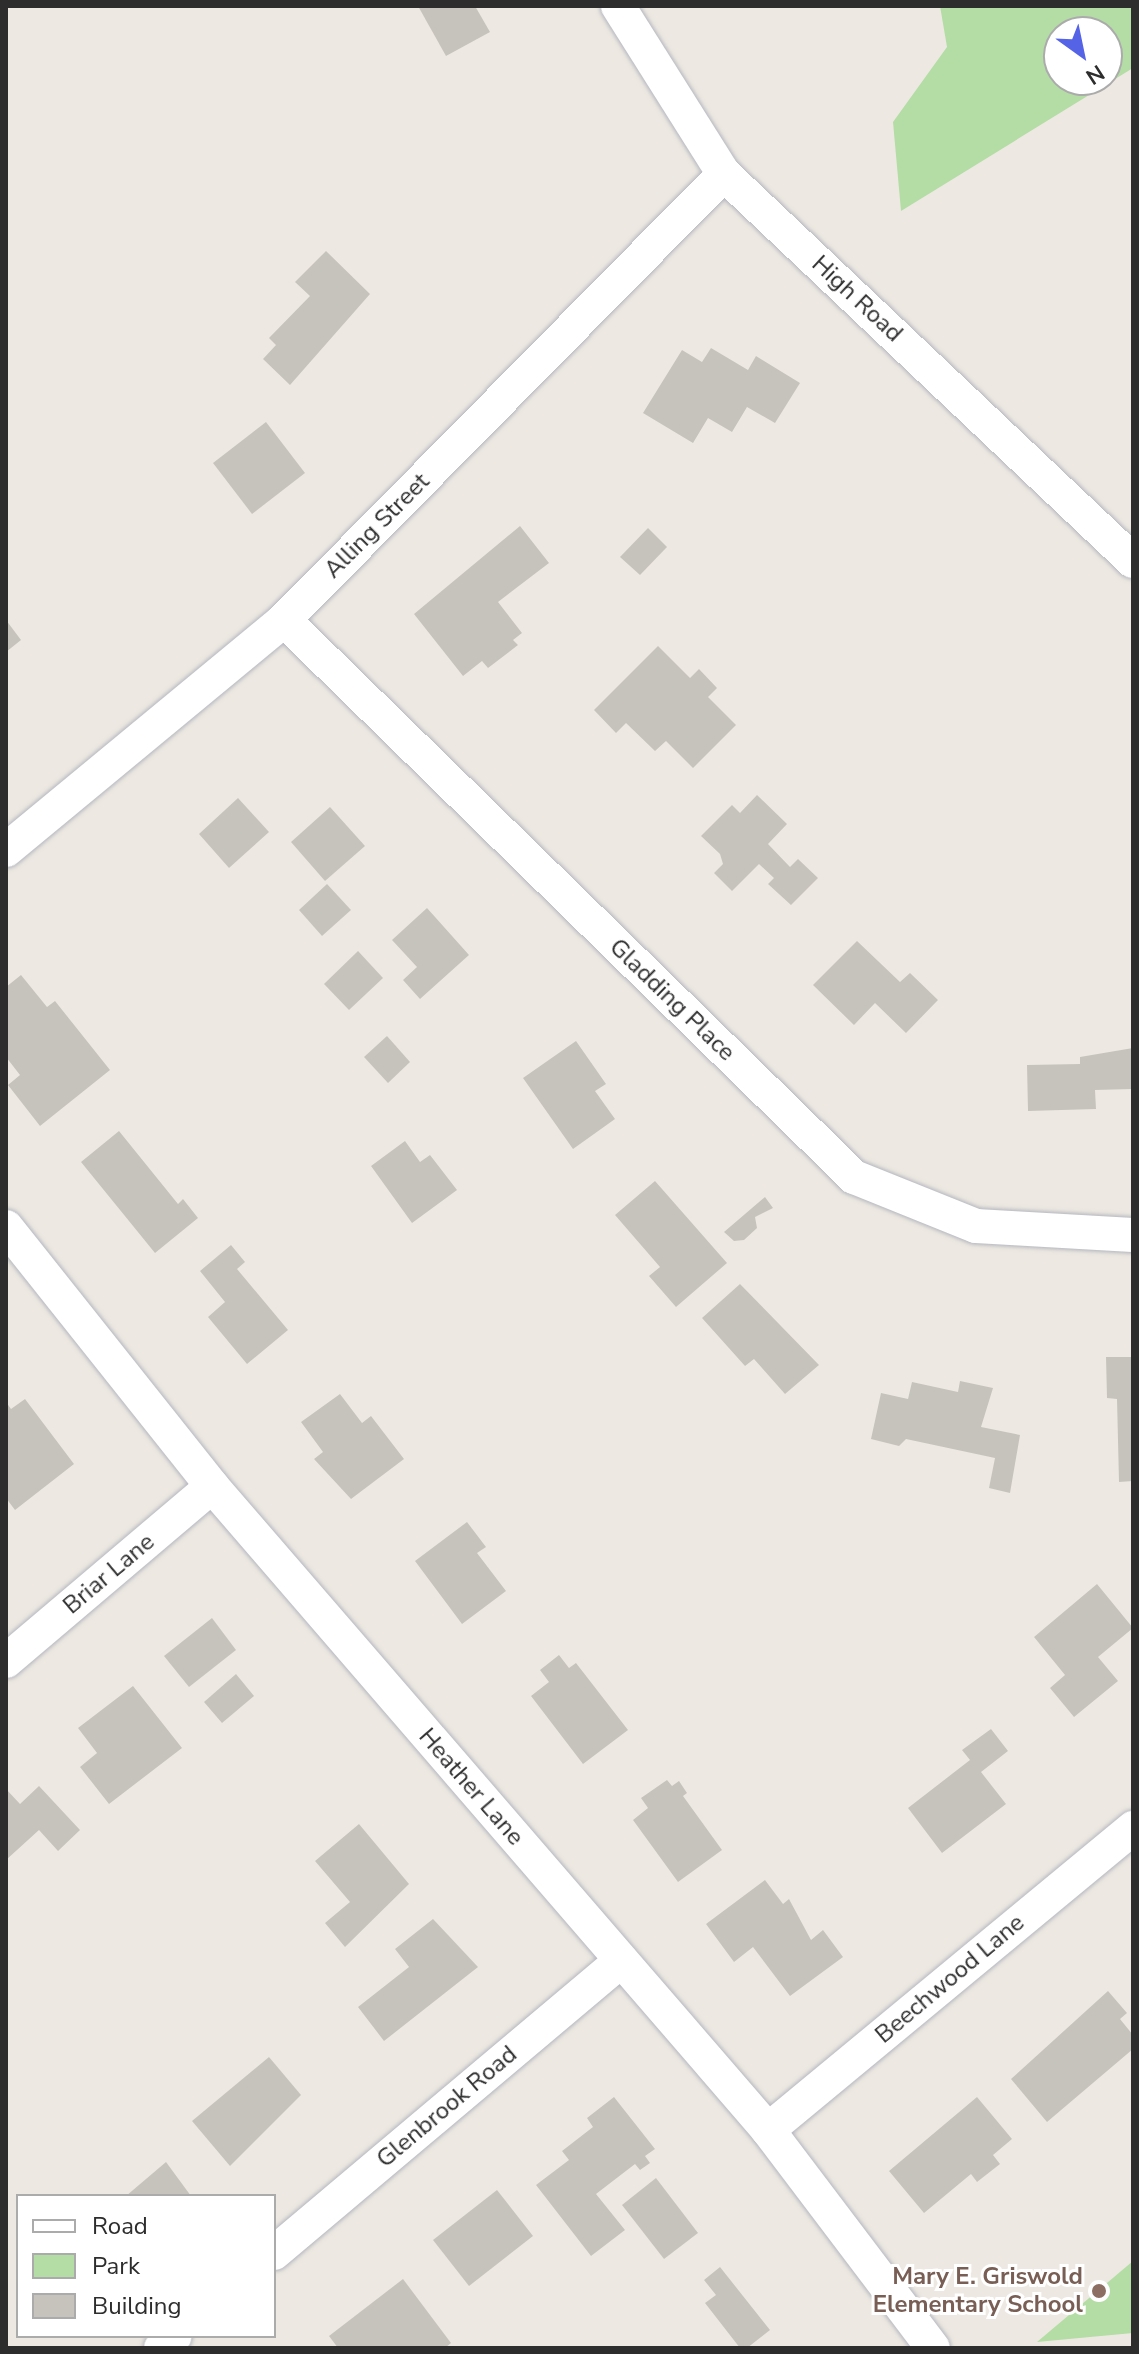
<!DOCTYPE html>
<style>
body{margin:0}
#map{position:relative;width:1139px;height:2354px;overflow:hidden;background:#ede9e2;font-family:"Nunito Sans",sans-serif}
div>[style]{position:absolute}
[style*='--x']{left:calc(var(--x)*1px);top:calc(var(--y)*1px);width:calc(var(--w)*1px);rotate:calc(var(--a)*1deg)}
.green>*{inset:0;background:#b3dda5}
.building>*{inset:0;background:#c6c3bd}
.roads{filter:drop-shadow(0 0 2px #b5b6bf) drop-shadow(0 0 2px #b5b6bf)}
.minor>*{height:34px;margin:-17px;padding:0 17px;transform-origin:17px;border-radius:17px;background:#fff}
.dots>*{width:22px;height:22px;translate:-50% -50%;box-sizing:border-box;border:4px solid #fff;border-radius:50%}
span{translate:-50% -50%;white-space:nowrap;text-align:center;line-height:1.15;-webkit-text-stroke:6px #fff;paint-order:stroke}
.street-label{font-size:24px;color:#2d2d2d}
.education-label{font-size:24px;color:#785e54;font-weight:700}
.right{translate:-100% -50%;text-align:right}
.frame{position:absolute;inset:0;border:8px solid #2d2d2d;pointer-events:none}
.legend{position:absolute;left:16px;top:2194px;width:260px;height:144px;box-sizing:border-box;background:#fff;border:2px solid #ababab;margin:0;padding:10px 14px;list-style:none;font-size:24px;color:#2d2d2d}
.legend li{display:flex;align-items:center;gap:16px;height:40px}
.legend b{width:40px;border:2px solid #ababab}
.north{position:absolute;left:1043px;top:16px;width:80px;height:80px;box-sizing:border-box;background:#fff;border:2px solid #ababab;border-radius:50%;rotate:147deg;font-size:22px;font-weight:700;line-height:32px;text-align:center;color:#2d2d2d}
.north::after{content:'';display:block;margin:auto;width:28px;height:36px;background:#5563e6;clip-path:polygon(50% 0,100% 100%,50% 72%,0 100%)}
</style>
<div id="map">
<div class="green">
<i style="clip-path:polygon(evenodd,940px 6px,1133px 6px,1133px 68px,901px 211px,893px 122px,947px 47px,940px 6px,1059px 32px,1107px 32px,1107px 80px,1059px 80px,1059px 32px)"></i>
<i style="clip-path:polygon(1133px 2261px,1133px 2333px,1037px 2342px)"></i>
</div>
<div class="building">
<i style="clip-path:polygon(418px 6px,475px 6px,490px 32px,446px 56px)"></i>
<i style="clip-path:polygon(326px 251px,370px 294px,290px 385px,263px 359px,276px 345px,269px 338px,310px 296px,295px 282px)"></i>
<i style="clip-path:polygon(711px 348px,748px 370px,756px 356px,800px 383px,775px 423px,747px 407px,732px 432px,708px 418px,693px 443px,643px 413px,682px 350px,702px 362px)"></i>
<i style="clip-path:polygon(266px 422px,305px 473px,252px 514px,213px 463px)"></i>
<i style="clip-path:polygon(520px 526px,549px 563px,498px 602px,522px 633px,513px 640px,518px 645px,488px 668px,482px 661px,463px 676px,414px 614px)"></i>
<i style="clip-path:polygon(648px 528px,667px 547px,640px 575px,620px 557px)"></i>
<i style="clip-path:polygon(6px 620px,21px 640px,6px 652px)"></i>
<i style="clip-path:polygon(658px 646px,690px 678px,699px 669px,717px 688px,708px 697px,736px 725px,693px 768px,666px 741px,655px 751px,626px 723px,616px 733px,594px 710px)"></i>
<i style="clip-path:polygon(757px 795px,787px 824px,768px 844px,790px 867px,798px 859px,818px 878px,791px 905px,768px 884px,774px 878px,759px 864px,732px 891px,714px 873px,723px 864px,720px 854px,701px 836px,732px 805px,740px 813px)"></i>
<i style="clip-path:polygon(238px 798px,269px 832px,229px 868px,199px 834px)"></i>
<i style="clip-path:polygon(330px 807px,365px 846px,325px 881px,291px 842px)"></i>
<i style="clip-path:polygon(327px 884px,351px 910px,322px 936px,299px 910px)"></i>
<i style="clip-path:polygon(427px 908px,469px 955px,420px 999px,403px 980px,417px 967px,392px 940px)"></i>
<i style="clip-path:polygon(857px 941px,900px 982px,910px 973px,938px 1000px,906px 1033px,875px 1003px,854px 1025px,813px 985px)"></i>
<i style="clip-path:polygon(358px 951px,383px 978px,349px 1010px,324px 984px)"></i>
<i style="clip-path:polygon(21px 975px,47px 1007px,55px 1001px,110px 1070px,40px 1126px,8px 1085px,20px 1075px,6px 1057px,6px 987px)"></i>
<i style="clip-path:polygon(387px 1036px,410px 1062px,388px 1083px,364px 1057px)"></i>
<i style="clip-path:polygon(576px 1041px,606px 1084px,595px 1091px,615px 1119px,573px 1149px,523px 1078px)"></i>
<i style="clip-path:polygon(1133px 1048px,1133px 1089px,1095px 1090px,1096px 1109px,1028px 1111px,1027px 1065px,1080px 1064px,1080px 1057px)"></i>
<i style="clip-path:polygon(119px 1131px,178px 1204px,183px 1199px,198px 1218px,155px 1253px,81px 1162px)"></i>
<i style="clip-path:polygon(405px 1141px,420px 1162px,430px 1155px,457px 1190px,412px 1223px,371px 1166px)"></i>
<i style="clip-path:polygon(655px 1181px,727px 1263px,676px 1307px,649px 1276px,660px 1267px,615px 1215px)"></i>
<i style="clip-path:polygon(765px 1197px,773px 1208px,755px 1217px,757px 1228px,744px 1240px,734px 1241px,724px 1232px)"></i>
<i style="clip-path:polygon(231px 1245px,245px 1262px,237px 1269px,288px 1330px,247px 1364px,208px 1317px,225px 1302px,200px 1271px)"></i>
<i style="clip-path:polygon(740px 1284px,819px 1365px,785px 1394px,754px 1359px,745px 1366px,702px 1318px)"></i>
<i style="clip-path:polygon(1106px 1357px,1133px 1357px,1133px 1481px,1119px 1482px,1117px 1399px,1107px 1398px)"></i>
<i style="clip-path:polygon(960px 1381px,993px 1388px,981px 1427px,1020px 1435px,1010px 1493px,989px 1488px,995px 1458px,906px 1439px,899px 1446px,871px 1439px,881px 1393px,908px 1399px,912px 1382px,958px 1392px)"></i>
<i style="clip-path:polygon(340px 1394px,362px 1423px,371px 1416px,404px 1459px,351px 1499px,314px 1459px,323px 1452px,301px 1422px)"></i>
<i style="clip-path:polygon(25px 1399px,74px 1464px,15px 1510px,6px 1498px,6px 1402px,11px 1409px)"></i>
<i style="clip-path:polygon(467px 1522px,486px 1547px,477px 1553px,506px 1591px,462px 1624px,415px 1561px)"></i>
<i style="clip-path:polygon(1097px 1584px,1133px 1628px,1098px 1657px,1118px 1681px,1074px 1717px,1050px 1688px,1065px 1675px,1034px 1637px)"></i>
<i style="clip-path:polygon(212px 1618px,236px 1650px,189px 1687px,164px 1656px)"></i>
<i style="clip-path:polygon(559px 1655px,569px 1668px,576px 1663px,628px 1730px,583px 1764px,531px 1696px,549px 1682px,540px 1670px)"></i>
<i style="clip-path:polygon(236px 1674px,254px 1696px,222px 1723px,204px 1702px)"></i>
<i style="clip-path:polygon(133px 1686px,182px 1748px,109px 1804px,80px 1767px,97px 1753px,78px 1728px)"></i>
<i style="clip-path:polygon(991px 1729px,1008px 1751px,981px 1772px,1006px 1804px,942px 1853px,908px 1808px,970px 1760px,962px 1750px)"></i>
<i style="clip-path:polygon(667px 1780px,672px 1786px,679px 1781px,687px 1793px,683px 1796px,722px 1850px,678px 1882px,633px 1820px,648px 1808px,641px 1798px)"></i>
<i style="clip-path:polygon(39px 1786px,80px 1830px,58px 1851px,39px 1830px,6px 1860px,6px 1789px,20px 1804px)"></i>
<i style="clip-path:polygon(359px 1824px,409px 1884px,345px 1947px,325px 1923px,350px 1902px,315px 1861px)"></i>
<i style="clip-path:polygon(765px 1880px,783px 1904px,789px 1899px,811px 1940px,823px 1930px,843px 1957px,790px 1996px,753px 1947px,734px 1962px,706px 1924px)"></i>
<i style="clip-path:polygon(433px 1919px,478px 1967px,384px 2041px,358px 2007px,409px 1967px,395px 1949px)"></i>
<i style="clip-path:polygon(1108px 1991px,1127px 2013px,1120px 2019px,1133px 2035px,1133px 2049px,1047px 2122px,1011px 2079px)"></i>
<i style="clip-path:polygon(269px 2057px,301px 2095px,230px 2166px,192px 2121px)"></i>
<i style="clip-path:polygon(614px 2097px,655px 2149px,645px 2156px,650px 2163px,640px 2170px,635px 2164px,596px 2194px,625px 2230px,591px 2256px,536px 2185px,569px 2160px,562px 2151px,593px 2127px,587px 2118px)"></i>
<i style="clip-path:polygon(977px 2097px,1012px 2139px,993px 2155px,1000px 2164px,977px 2182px,971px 2174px,924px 2213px,889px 2171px)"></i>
<i style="clip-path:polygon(166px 2162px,191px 2196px,126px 2196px)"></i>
<i style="clip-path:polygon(656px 2178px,698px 2233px,664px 2259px,622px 2205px)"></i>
<i style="clip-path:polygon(497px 2190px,533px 2236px,469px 2286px,433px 2240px)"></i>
<i style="clip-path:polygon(720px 2267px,770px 2330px,747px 2348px,740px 2348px,705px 2303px,716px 2295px,704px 2280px)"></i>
<i style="clip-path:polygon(403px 2279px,451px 2343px,445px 2348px,338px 2348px,329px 2336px)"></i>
</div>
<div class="roads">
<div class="minor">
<i style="--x:618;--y:6;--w:199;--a:57.8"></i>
<i style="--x:724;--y:174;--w:563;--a:43.42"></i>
<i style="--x:284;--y:620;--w:797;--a:44.34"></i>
<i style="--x:854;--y:1177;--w:131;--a:21.9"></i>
<i style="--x:976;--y:1226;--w:157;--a:3.3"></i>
<i style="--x:6;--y:850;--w:361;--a:-39.6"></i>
<i style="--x:284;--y:620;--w:627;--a:-45.39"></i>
<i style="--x:6;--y:1227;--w:331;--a:51.5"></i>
<i style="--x:212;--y:1486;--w:851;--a:49.19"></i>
<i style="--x:768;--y:2130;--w:273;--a:52.9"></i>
<i style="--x:6;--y:1661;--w:270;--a:-40.3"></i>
<i style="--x:768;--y:2130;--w:474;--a:-39.6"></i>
<i style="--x:274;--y:2253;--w:454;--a:-40.1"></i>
<i style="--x:161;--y:2348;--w:18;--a:-41"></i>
</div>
</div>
<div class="dots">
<i style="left:1099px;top:2291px;background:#8d6e63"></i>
</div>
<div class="street-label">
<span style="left:857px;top:299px;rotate:43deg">High Road</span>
<span style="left:377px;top:526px;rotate:-45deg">Alling Street</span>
<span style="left:672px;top:1000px;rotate:44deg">Gladding Place</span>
<span style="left:109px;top:1574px;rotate:-40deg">Briar Lane</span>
<span style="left:471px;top:1787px;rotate:49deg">Heather Lane</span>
<span style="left:950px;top:1979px;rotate:-40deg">Beechwood Lane</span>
<span style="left:447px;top:2107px;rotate:-40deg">Glenbrook Road</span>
</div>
<div class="education-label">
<span class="right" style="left:1083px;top:2291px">Mary E. Griswold<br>Elementary School</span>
</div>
<div class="frame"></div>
<ul class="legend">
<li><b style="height:10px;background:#fff"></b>Road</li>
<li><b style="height:22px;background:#b3dda5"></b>Park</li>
<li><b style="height:22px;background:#c6c3bd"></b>Building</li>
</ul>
<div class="north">N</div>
</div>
